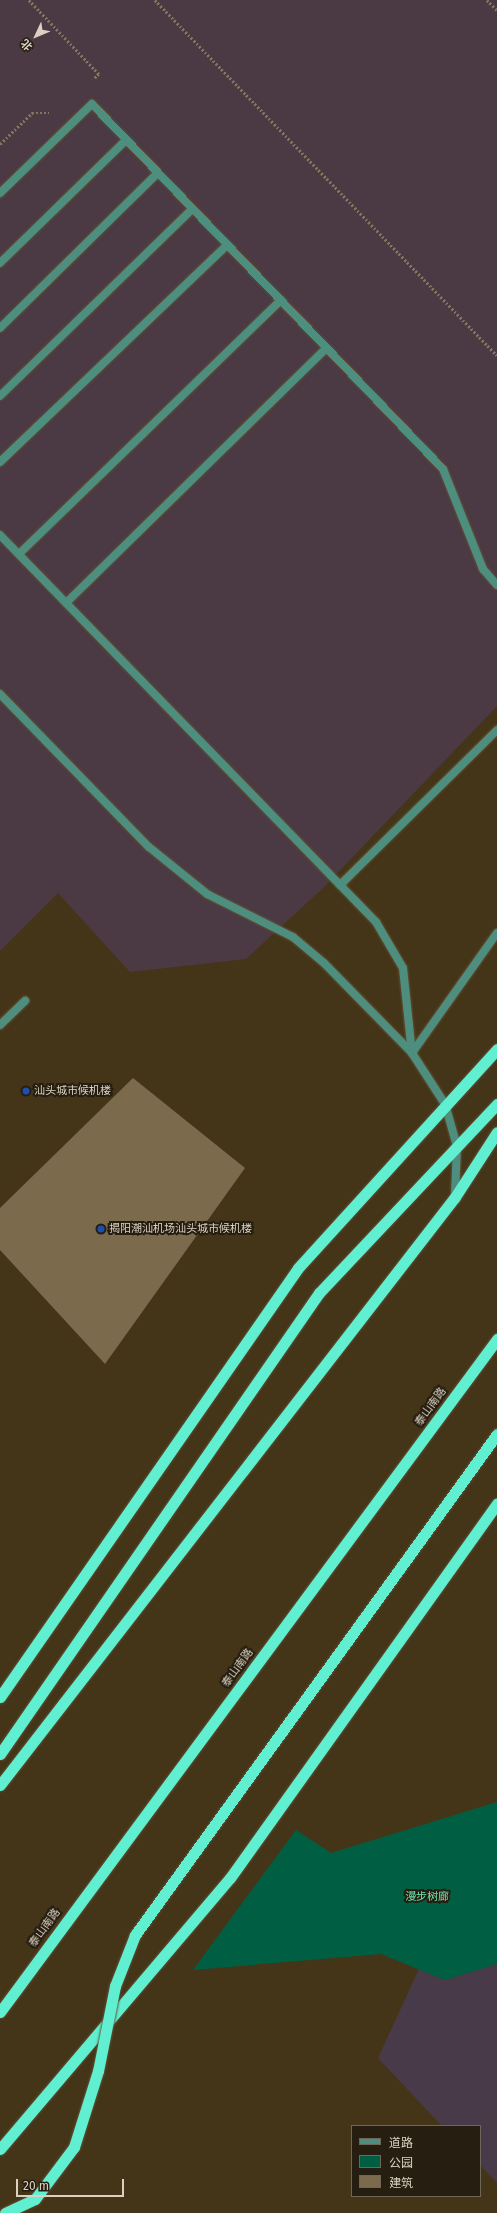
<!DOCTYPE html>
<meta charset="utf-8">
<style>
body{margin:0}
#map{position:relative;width:497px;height:2213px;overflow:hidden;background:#453518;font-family:"Fira Sans","Noto Sans SC",sans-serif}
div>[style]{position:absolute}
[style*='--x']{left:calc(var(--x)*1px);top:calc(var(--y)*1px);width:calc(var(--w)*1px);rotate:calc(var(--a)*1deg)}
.commercial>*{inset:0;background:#4b3a44}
.industrial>*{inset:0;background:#483a49}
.green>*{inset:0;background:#005f42}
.building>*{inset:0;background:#7b6a4b}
.path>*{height:2.5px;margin-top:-1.25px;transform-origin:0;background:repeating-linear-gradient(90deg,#83765e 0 2px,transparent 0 4px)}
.roads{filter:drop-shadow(0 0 1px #605136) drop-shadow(0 0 1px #605136)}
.service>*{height:8px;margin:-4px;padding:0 4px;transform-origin:4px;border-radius:4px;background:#4d8e7e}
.minor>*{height:8px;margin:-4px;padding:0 4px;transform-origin:4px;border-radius:4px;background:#4d8e7e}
.trunk>*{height:11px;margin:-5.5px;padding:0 5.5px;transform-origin:5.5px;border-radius:5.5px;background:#60f0d1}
.bridges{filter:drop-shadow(0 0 1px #605136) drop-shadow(0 0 1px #605136)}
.trunk-bridge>*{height:11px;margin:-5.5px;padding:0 5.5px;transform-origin:5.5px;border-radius:5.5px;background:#60f0d1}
.dots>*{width:11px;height:11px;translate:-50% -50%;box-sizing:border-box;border:2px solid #251e11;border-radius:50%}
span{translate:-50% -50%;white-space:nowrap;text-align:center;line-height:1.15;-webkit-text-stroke:4px #251e11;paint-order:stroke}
.poi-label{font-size:11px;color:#dbd1c0}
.left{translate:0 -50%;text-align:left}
.street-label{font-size:11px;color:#dbd1c0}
.park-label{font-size:11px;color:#6fe5b4}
.legend{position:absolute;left:351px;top:2125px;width:130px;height:72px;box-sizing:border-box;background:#251e11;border:1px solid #6e6657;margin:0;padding:5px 7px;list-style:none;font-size:12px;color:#dbd1c0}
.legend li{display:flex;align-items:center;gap:8px;height:20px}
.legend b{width:20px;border:1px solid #6e6657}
.north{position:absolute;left:16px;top:16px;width:40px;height:40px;-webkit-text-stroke:3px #251e11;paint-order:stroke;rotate:226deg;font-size:11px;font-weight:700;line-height:16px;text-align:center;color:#dbd1c0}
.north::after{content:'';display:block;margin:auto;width:14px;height:18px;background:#dbd1c0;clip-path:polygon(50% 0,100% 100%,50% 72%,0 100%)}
.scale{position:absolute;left:16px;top:2179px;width:108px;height:18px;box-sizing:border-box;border:2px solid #dbd1c0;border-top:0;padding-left:5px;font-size:12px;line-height:14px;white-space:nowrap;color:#dbd1c0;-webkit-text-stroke:3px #251e11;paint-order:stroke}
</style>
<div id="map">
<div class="commercial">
<i style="clip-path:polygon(0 0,497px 0,497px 706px,323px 888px,246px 959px,130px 972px,58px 893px,0 951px)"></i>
</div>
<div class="industrial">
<i style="clip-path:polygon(497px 1964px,497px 2183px,480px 2165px,480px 2126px,442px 2126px,378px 2058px,419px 1969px,445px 1980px)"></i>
</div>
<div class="green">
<i style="clip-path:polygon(497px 1802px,497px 1964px,445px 1980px,381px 1954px,193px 1970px,296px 1830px,331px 1853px)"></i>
</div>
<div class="building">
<i style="clip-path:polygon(133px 1078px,245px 1168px,105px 1364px,0 1250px,0 1208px)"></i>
</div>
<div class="path">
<i style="--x:29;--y:0;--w:102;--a:46.6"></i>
<i style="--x:99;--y:74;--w:8;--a:135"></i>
<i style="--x:155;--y:0;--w:493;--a:46.1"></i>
<i style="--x:487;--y:0;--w:14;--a:45"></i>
<i style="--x:0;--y:144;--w:45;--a:-44.1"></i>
<i style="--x:32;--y:113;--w:17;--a:0"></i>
</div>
<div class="roads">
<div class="service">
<i style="--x:0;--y:193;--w:128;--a:-44.1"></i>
<i style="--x:92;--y:104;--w:506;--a:46.12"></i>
<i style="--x:443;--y:469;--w:108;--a:68.2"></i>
<i style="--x:483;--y:569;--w:21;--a:49"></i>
<i style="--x:0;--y:263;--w:176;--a:-44.3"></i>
<i style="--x:0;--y:328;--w:221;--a:-44.5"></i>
<i style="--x:0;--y:396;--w:268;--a:-44.2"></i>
<i style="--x:0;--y:462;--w:314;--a:-43.7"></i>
<i style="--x:0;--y:535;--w:540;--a:45.83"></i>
<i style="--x:376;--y:922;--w:53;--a:59.6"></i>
<i style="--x:403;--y:968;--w:85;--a:84"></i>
<i style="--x:19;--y:554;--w:365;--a:-44.1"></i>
<i style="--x:66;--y:603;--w:364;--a:-44.4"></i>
<i style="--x:340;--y:885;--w:221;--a:-44.6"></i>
</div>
<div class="minor">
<i style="--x:0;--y:694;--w:214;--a:45.8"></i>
<i style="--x:149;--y:847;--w:75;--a:39"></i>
<i style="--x:207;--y:894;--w:96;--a:26.6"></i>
<i style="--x:293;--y:937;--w:40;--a:40"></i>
<i style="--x:324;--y:963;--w:126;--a:45.6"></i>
<i style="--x:412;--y:1053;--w:61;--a:57.1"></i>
<i style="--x:445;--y:1104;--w:44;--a:74.1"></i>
<i style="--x:457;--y:1146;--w:50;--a:92.3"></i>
<i style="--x:0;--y:1025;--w:35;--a:-44"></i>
<i style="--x:412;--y:1053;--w:147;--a:-54.7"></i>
</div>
<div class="trunk">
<i style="--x:0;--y:1697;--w:522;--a:-55.21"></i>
<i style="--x:298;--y:1268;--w:296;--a:-47.7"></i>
<i style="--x:0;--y:1754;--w:561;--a:-55.32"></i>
<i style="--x:319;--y:1293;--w:260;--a:-46.7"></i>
<i style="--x:0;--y:1785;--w:743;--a:-52.27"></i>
<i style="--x:455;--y:1197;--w:77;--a:-57.1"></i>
<i style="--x:0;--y:2012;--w:837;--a:-53.55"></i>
<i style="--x:0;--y:2149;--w:355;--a:-49.7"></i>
<i style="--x:230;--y:1878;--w:460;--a:-54.5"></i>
</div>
</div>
<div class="bridges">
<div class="trunk-bridge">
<i style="--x:5;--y:2213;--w:33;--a:-25"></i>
<i style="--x:35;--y:2199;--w:65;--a:-53.1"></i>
<i style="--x:74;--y:2147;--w:80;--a:-72.5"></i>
<i style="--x:98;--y:2071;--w:87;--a:-78.7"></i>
<i style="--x:115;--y:1986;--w:55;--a:-68.6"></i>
<i style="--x:135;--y:1935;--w:618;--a:-54.15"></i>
</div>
</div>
<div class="dots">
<i style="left:26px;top:1091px;background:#1a4fb4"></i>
<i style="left:101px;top:1229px;background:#1a4fb4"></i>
</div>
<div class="poi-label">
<span class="left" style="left:34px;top:1091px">汕头城市候机楼</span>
<span class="left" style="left:109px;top:1229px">揭阳潮汕机场汕头城市候机楼</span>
</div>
<div class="street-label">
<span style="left:431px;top:1407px;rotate:-54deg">泰山南路</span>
<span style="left:238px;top:1668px;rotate:-54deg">泰山南路</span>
<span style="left:45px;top:1928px;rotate:-54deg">泰山南路</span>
</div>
<div class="park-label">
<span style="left:427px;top:1897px">漫步树廊</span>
</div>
<ul class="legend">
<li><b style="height:5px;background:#4d8e7e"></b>道路</li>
<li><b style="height:11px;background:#005f42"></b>公园</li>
<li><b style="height:11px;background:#7b6a4b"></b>建筑</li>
</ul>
<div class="north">北</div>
<div class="scale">20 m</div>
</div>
